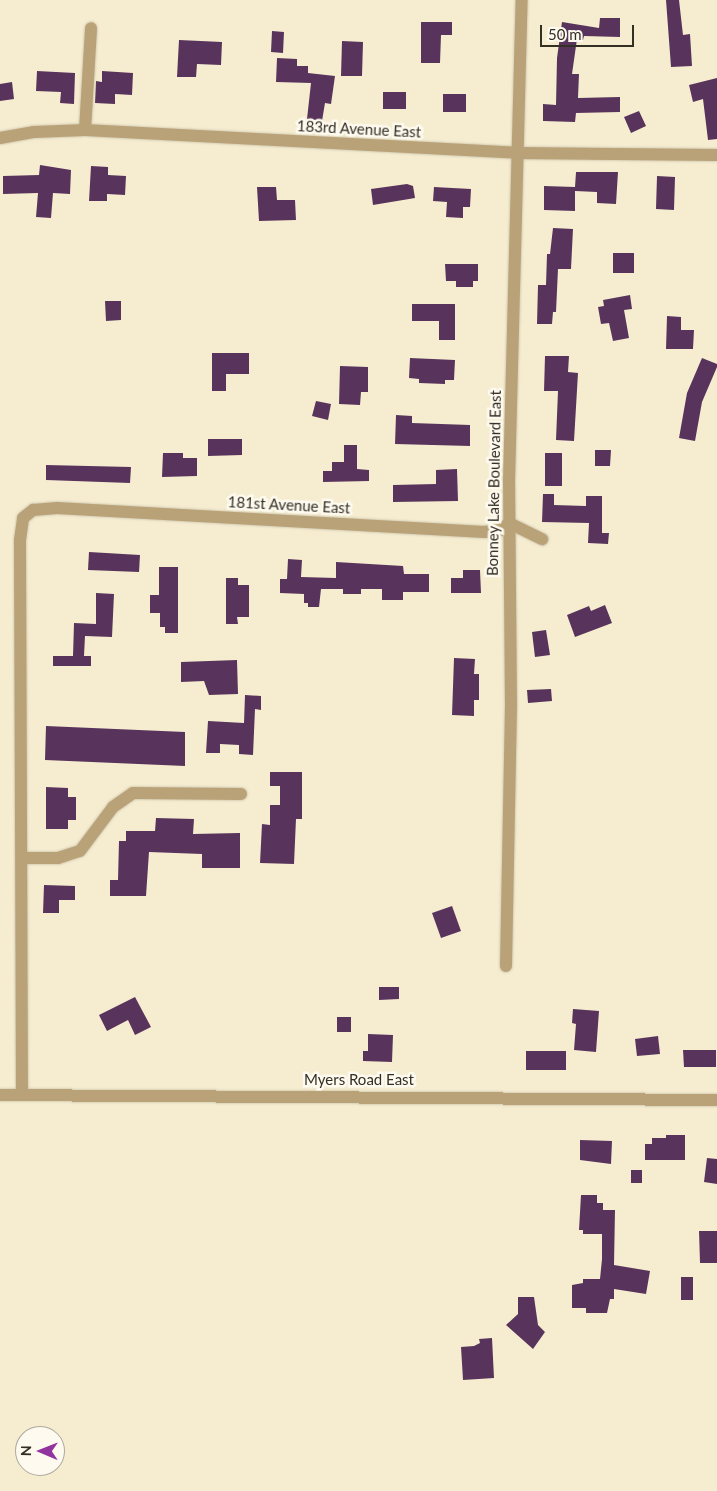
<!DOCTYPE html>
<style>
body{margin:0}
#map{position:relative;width:717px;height:1491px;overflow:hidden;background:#f6edd1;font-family:Lato,sans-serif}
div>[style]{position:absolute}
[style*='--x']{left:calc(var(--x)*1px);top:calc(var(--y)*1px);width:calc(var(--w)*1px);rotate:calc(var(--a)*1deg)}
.building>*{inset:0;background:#58345c}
.roads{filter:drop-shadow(0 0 1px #d3cbb2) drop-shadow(0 0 1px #d3cbb2)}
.minor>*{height:12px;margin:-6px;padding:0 6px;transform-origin:6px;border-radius:6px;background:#baa278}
span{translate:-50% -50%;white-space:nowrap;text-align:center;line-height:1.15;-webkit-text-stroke:5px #fefaef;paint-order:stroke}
.street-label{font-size:15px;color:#332f25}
.north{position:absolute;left:15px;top:1426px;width:50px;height:50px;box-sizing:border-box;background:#fefaef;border:1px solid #ada99e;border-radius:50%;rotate:271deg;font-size:14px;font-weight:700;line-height:20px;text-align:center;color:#332f25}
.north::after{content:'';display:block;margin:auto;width:18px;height:22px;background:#92349d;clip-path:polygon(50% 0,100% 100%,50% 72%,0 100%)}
.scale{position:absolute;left:540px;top:25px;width:94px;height:22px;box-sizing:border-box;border:2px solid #332f25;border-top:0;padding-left:6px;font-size:15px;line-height:18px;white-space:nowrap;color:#332f25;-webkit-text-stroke:4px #fefaef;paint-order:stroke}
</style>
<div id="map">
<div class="building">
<i style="clip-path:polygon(666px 0,679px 0,683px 35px,690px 34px,692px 66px,671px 67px)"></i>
<i style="clip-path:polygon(600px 18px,620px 18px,620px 37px,584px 36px,583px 40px,577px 39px,572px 74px,579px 74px,578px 98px,620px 97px,620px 112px,576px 113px,575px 122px,543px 121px,543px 104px,556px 105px,557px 58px,562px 22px,599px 28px)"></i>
<i style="clip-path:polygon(421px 22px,452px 22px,452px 35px,441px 35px,440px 63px,421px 63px)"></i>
<i style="clip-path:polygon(272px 31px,284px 32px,283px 53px,271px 52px)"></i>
<i style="clip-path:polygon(179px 40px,222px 42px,221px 65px,197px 64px,196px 77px,177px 77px)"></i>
<i style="clip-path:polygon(342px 41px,363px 42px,362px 76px,341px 76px)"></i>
<i style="clip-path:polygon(277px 58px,297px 59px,297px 66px,308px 66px,308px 73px,335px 76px,331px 104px,325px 103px,322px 121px,307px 119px,311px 83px,276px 82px)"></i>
<i style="clip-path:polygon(37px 71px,75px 73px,74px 104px,60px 103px,61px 92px,36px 91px)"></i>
<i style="clip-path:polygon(102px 71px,133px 73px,132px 95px,115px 94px,115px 104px,95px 103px,96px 81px,102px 82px)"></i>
<i style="clip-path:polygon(717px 78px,717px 139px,708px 140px,703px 99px,693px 102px,689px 85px)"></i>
<i style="clip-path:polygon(12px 82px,14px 99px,0 101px,0 84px)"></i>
<i style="clip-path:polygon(383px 92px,406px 92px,406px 109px,383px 109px)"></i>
<i style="clip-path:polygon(443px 94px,466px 94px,466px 112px,443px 112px)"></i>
<i style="clip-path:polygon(639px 111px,646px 126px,631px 133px,624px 117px)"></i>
<i style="clip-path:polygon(40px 165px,71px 170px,70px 194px,53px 193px,51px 218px,36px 217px,38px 193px,3px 194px,3px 176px,39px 175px)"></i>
<i style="clip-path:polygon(91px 166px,108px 167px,108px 175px,126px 176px,125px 195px,107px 194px,107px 201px,89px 201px)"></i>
<i style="clip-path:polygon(576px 172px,618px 172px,616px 204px,597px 203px,597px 192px,575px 191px,575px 211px,544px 210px,544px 186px,575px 187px)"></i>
<i style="clip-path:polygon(657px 176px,675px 177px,674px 210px,656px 209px)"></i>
<i style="clip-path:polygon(407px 184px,413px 186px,415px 198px,373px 205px,371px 189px)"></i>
<i style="clip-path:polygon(257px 187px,276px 187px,277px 200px,295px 200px,296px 220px,259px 221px)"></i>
<i style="clip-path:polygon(434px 187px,471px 189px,470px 207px,463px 207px,463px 218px,446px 217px,447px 202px,433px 201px)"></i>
<i style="clip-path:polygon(553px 228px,573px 229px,571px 269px,558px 269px,556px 312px,553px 312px,552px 324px,537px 324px,538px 285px,546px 285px,547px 254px,550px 254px)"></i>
<i style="clip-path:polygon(613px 253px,634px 253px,634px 273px,613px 273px)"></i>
<i style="clip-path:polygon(445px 264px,478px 264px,478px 281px,473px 281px,473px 287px,456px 287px,456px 281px,446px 281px)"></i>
<i style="clip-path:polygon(630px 295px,632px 309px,624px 310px,629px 338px,613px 341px,609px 323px,601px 324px,598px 307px,604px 306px,603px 300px)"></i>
<i style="clip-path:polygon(105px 301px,121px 301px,121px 320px,106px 321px)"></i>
<i style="clip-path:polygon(412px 304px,455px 304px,455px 340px,439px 340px,439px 321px,412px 321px)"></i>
<i style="clip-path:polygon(667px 316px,681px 317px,681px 330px,694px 330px,693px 349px,666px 349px)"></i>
<i style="clip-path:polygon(212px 353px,249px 353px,249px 374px,226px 374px,226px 391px,212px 391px)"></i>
<i style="clip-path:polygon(545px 356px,569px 356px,568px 372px,578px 373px,574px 441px,556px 440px,558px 391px,544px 391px)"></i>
<i style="clip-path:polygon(410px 358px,455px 360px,454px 380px,445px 380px,445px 384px,419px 383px,419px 379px,409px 378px)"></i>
<i style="clip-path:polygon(702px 358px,717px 364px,717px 367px,702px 402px,695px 441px,679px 438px,687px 393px)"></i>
<i style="clip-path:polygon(340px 366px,368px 367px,368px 392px,361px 392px,360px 405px,339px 404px)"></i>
<i style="clip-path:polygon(316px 401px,331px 404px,328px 420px,312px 416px)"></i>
<i style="clip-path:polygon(396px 415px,412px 416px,412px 423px,470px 425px,470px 446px,395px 444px)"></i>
<i style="clip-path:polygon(208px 439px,242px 439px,242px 455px,208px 456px)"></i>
<i style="clip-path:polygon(344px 445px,357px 445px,357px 469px,369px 470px,369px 481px,323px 482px,323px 471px,332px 471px,332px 462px,344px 462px)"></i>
<i style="clip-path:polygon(595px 450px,611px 450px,610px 466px,595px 466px)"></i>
<i style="clip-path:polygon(163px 453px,183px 453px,183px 458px,197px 458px,197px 476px,162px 477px)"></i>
<i style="clip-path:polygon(545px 453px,562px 453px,562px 486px,545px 486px)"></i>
<i style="clip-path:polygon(46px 465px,131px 467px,130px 483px,46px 480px)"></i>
<i style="clip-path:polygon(457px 469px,458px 501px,393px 502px,393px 485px,436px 484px,436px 470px)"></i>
<i style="clip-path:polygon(543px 494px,554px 494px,554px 505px,586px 506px,586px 496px,602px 496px,602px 533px,609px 533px,608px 544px,588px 543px,589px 523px,542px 522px)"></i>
<i style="clip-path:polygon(89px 552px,140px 555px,139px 572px,88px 570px)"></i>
<i style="clip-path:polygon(288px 559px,302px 560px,301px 577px,336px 578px,336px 562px,403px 566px,404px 574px,429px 574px,429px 592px,403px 592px,403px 600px,382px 600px,382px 589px,361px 589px,361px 594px,343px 594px,343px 589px,321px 589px,319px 607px,308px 607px,308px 603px,304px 603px,304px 594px,280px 593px,280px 579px,287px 579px)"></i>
<i style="clip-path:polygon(159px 567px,178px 567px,178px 633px,165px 633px,165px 627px,160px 627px,160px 613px,150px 613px,150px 595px,159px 595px)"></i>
<i style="clip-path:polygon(463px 570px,480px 570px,481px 593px,451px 593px,451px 578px,463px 578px)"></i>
<i style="clip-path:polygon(226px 578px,238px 578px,238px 585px,249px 585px,249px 617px,237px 617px,238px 624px,226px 624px)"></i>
<i style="clip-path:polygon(96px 593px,114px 594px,112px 637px,85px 636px,84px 656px,91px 656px,91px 666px,53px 666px,53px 656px,73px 656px,74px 623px,96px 624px)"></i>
<i style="clip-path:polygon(605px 605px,612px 623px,575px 637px,567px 615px,589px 606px,591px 611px)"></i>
<i style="clip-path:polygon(546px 630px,550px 655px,535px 657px,532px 632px)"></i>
<i style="clip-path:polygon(454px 658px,475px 659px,474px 674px,479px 674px,479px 700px,474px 700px,474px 716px,452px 715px)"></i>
<i style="clip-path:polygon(237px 660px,238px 694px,209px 695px,204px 681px,181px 682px,181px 662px)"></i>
<i style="clip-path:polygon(551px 689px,552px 701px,528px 703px,527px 690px)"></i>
<i style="clip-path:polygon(245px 695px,261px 696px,261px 710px,255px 709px,253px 755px,239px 754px,239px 745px,220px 744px,220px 753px,206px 753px,208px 721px,244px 723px)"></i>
<i style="clip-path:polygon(46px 726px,185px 732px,185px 766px,45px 760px)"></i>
<i style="clip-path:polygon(270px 772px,302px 772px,302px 819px,296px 819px,294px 864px,260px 863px,262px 824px,270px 825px,270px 805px,280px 805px,280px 786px,270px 786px)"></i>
<i style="clip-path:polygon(46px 787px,68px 788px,68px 797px,76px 797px,76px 820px,68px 820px,68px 829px,46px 829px)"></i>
<i style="clip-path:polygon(156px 818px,194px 819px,193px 834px,240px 833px,240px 868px,202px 868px,202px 854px,149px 852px,146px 896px,110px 896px,110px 880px,118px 880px,119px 841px,126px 841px,126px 831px,155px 831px)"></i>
<i style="clip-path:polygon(44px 885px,75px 886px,75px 900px,59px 900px,59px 913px,43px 913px)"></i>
<i style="clip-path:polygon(452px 906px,461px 931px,441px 938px,432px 913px)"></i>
<i style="clip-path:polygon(379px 987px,399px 987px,399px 999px,379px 1000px)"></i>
<i style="clip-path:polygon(135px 997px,151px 1027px,135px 1035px,128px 1020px,107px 1031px,99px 1015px)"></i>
<i style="clip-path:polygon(573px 1009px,599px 1011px,596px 1052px,574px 1050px,576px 1024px,572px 1023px)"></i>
<i style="clip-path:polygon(337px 1017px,351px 1017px,351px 1032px,337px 1032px)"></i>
<i style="clip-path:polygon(368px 1034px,393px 1035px,392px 1062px,363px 1061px,363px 1051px,368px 1051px)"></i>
<i style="clip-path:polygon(658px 1036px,660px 1054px,637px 1056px,635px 1039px)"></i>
<i style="clip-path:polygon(683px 1050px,716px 1050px,716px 1067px,684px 1067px)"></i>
<i style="clip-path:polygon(526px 1051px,566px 1051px,566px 1070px,526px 1070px)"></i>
<i style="clip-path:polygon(666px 1135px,685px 1135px,685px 1160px,645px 1160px,645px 1144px,652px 1144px,652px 1138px,666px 1138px)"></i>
<i style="clip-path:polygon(580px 1140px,612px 1141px,611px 1164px,580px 1160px)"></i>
<i style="clip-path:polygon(707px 1158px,717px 1159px,717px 1184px,704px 1182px)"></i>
<i style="clip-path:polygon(631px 1170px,642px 1170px,642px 1183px,631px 1183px)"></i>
<i style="clip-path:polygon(581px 1195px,597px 1195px,597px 1203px,603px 1203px,603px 1210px,615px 1210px,614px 1265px,650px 1271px,646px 1294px,614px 1289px,614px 1299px,610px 1299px,607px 1313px,586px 1313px,586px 1308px,572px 1308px,572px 1285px,583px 1283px,583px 1279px,600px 1279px,602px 1259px,602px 1234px,583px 1234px,583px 1230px,579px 1230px)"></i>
<i style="clip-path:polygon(699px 1231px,717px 1231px,717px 1263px,700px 1263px)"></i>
<i style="clip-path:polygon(681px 1277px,693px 1277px,693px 1300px,681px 1300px)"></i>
<i style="clip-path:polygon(518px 1297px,534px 1297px,538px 1325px,545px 1332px,533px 1349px,506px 1325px,518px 1314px)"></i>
<i style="clip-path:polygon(492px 1338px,494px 1378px,463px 1380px,461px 1347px,474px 1346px,480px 1343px,479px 1339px)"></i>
</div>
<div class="roads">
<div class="minor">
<i style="--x:85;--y:130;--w:102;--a:-86.6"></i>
<i style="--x:0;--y:138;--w:35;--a:-10"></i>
<i style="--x:34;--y:132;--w:51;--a:-2.2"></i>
<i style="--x:85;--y:130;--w:433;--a:3"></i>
<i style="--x:517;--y:153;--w:200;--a:0.6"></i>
<i style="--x:509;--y:523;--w:37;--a:26"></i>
<i style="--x:23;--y:858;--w:35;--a:0"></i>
<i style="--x:58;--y:858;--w:23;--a:-18"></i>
<i style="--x:80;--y:851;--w:55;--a:-53.1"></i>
<i style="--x:113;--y:807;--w:24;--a:-35"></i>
<i style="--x:133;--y:793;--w:108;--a:0.5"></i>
<i style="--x:506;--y:966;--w:261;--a:-88.9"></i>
<i style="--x:511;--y:705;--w:223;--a:-90.5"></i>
<i style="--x:509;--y:482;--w:482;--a:-88.5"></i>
<i style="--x:0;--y:1095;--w:717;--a:0.4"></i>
<i style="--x:22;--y:1095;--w:555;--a:-90.21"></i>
<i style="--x:20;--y:540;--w:22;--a:-82"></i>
<i style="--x:23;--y:518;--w:13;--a:-39"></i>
<i style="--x:33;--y:510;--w:24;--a:-5"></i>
<i style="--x:57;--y:508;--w:428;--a:3.2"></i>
<i style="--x:484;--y:532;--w:17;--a:-7"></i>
<i style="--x:501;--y:530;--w:11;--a:-41"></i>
</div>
</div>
<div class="street-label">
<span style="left:359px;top:129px;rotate:3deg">183rd Avenue East</span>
<span style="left:494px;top:483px;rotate:-89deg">Bonney Lake Boulevard East</span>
<span style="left:289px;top:505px;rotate:3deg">181st Avenue East</span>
<span style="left:359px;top:1080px">Myers Road East</span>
</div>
<div class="north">N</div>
<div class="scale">50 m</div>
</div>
